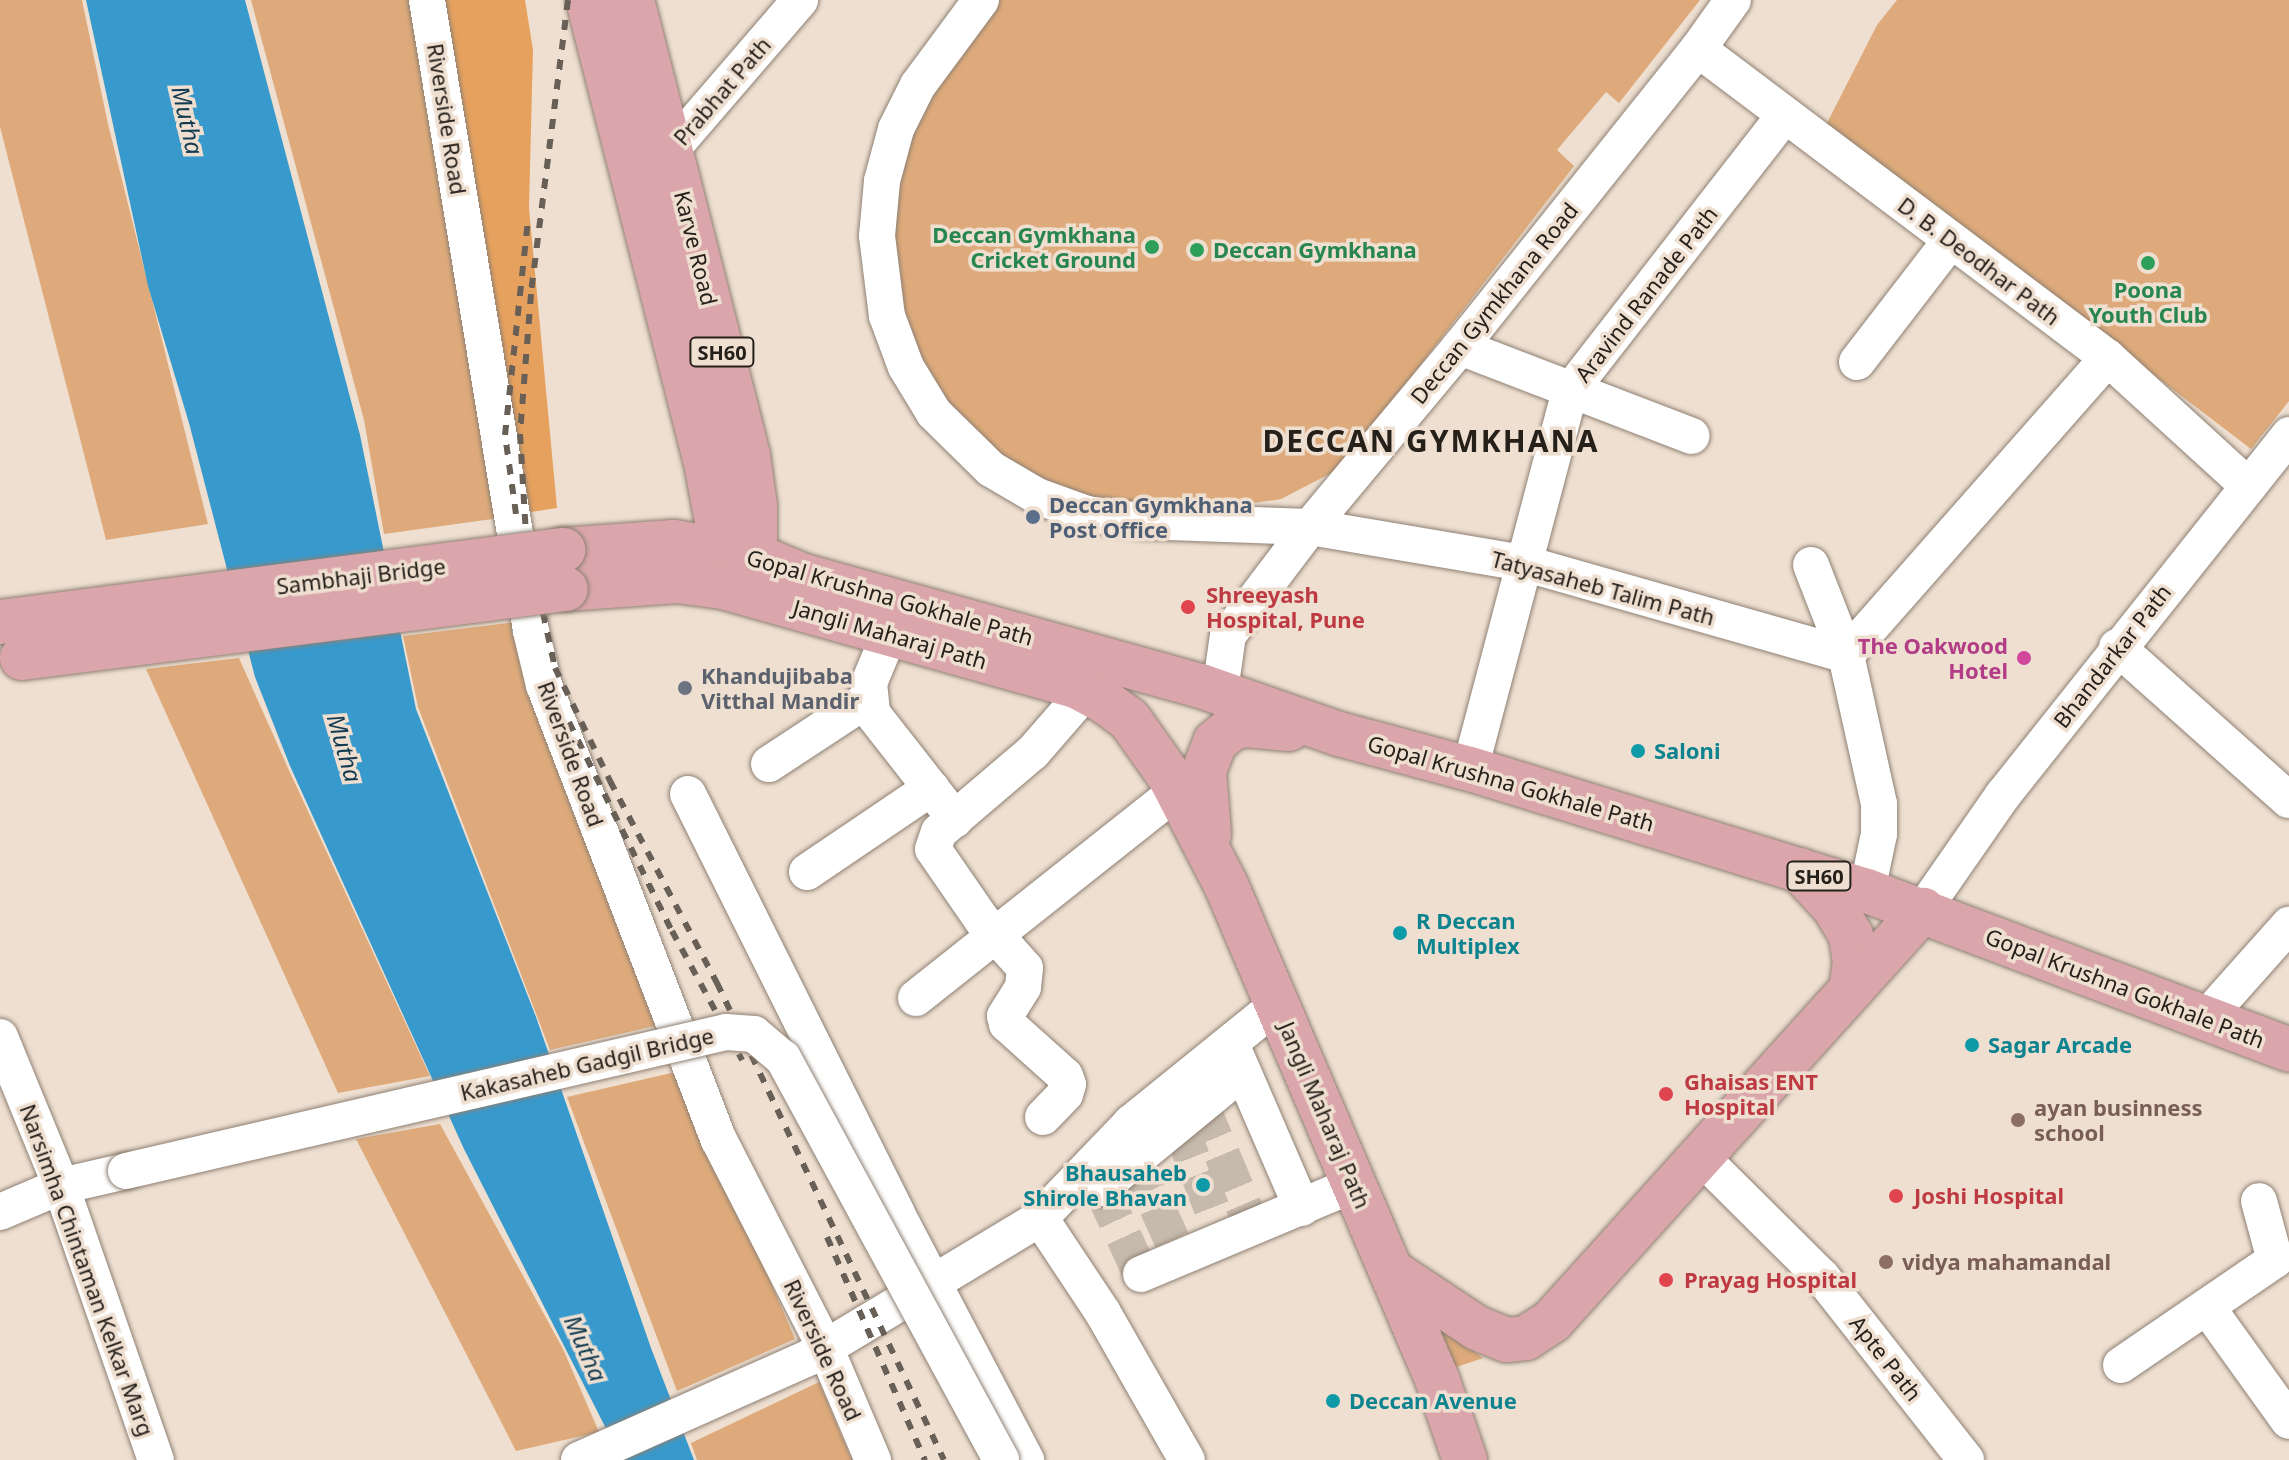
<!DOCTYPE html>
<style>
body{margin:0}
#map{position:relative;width:2289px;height:1460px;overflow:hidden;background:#eedfd1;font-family:"Noto Sans",sans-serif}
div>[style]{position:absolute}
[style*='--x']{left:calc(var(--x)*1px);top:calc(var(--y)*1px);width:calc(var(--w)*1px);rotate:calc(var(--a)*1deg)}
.green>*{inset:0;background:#deaa7b}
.forest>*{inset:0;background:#e6a15e}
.water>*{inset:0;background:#3799cc}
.minor-tunnel>*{height:36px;margin-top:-18px;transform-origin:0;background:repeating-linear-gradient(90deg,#c6b9ad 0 36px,transparent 0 54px)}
.roads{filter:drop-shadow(0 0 2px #8e8073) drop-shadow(0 0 2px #8e8073)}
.minor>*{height:36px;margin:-18px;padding:0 18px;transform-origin:18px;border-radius:18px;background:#fff}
.major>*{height:44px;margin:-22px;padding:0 22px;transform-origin:22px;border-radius:22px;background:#dba6ab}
.rail>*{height:6px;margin-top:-3px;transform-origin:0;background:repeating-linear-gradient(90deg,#685f57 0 10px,transparent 0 20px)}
.bridges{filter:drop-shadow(0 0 2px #8e8073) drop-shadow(0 0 2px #8e8073)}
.minor-bridge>*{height:36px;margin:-18px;padding:0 18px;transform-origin:18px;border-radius:18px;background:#fff}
.major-bridge>*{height:44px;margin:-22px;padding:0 22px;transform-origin:22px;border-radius:22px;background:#dba6ab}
.dots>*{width:22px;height:22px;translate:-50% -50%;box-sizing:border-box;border:4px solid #eedfd1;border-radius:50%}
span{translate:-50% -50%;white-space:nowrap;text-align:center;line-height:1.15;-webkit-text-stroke:7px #eedfd1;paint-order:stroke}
.shield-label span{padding:2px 6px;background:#eedfd1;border:2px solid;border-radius:6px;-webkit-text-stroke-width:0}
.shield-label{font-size:20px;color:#26201b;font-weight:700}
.street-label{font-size:22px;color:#26201b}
.leisure-label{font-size:22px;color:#27864d;font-weight:700}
.right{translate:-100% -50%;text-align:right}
.left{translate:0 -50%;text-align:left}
.service-label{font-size:22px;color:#4e5e75;font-weight:700}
.health-label{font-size:22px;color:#be3a42;font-weight:700}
.hotel-label{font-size:22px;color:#b23c85;font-weight:700}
.worship-label{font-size:22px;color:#5b616d;font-weight:700}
.culture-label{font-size:22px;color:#0d838f;font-weight:700}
.education-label{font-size:22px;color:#785e54;font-weight:700}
.water-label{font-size:24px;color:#123b51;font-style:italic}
.district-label{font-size:30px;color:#26201b;font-weight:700;letter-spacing:2px}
</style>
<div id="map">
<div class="green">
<i style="clip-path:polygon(0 0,82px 0,108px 124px,208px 524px,106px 540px,0 127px)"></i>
<i style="clip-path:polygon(251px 0,417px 0,507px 517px,384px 534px,364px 420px)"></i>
<i style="clip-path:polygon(994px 0,1700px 0,1619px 103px,1606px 92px,1557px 150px,1574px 166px,1341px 468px,1281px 499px,1193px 512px,1089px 508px,955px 430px,887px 289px,901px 131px)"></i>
<i style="clip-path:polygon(1897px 0,2289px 0,2289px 401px,2251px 449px,1826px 125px,1877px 25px)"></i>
<i style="clip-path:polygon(515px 622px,659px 1025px,550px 1050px,418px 707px,403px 636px)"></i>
<i style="clip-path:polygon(239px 658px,288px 768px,430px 1076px,338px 1093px,146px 669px)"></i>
<i style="clip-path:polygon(680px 1071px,795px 1339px,677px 1391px,567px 1097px)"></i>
<i style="clip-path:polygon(440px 1124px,563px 1349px,599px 1432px,516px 1451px,356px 1139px)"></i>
<i style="clip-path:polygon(1432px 1320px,1483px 1358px,1448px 1370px)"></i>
<i style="clip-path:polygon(819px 1382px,852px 1460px,697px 1460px,691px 1443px)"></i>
</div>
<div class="forest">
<i style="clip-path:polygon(443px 0,525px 0,533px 50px,529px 208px,557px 508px,512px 515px)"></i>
</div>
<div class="water">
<i style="clip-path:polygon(86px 0,245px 0,360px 435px,416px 709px,536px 1017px,651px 1348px,694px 1460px,622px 1460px,464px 1149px,290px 766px,255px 677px,189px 423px,148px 286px)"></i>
</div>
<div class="minor-tunnel">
<i style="--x:1201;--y:1105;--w:134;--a:67.1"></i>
<i style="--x:1179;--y:1124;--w:124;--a:68.8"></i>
<i style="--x:1135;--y:1158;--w:110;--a:65.8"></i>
<i style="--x:1101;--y:1188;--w:95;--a:65.1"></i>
</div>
<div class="roads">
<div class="minor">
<i style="--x:427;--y:0;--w:640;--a:80.64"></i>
<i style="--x:531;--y:631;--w:56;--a:76.5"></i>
<i style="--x:544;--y:685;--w:487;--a:69"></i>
<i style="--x:719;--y:1140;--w:233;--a:62.9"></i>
<i style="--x:825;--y:1347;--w:123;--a:67"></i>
<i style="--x:981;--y:0;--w:106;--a:126.5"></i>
<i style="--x:918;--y:85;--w:49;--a:116.6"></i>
<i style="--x:896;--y:129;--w:54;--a:105.1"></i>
<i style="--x:882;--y:181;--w:55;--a:95.2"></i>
<i style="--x:877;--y:236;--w:81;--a:82.9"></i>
<i style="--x:887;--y:316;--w:54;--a:69.6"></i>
<i style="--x:906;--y:367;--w:54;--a:58.7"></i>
<i style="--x:934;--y:413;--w:80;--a:44.5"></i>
<i style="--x:991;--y:469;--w:53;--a:30.4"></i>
<i style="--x:1037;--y:496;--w:53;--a:19.8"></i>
<i style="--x:1087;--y:514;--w:53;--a:7.5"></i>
<i style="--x:1140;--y:521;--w:170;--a:2"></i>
<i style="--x:1310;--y:527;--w:216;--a:9.6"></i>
<i style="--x:1523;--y:563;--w:336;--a:15.9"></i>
<i style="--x:1698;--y:49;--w:513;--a:37"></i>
<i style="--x:2108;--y:358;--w:190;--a:42.4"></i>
<i style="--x:648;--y:157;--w:24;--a:-17"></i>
<i style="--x:671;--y:150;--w:198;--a:-49.3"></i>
<i style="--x:1460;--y:347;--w:248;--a:21"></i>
<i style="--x:1857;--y:362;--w:154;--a:-52.4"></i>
<i style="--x:1811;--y:565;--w:97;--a:68.7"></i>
<i style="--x:1846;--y:655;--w:153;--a:77.5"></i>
<i style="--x:1879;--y:804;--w:30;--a:90"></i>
<i style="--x:1879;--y:834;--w:58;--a:101.9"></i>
<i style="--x:889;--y:635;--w:52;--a:112.6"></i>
<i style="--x:869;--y:683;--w:30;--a:84"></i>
<i style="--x:872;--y:713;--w:135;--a:51.9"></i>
<i style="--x:2117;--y:647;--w:230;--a:41.7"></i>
<i style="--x:1846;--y:655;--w:396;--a:-48.6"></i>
<i style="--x:1220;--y:691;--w:57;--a:-81.9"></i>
<i style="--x:1228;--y:635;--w:136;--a:-52.8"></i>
<i style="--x:1310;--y:527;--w:234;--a:-50.2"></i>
<i style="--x:1460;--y:347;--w:381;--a:-51.4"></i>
<i style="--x:1698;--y:49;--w:60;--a:-54.5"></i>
<i style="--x:769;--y:764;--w:118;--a:-33.3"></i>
<i style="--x:1470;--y:769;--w:391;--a:-75.2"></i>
<i style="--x:1570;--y:391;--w:350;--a:-52.1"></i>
<i style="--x:688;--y:794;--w:469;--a:63.5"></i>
<i style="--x:897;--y:1214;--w:278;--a:62.3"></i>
<i style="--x:807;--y:872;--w:150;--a:-34.1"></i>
<i style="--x:1923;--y:910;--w:140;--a:-55.2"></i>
<i style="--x:2003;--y:795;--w:460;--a:-51.5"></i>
<i style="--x:916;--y:998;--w:333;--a:-38.4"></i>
<i style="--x:2206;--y:1018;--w:125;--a:-48.3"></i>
<i style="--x:0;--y:1037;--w:161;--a:67.7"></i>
<i style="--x:61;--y:1186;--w:290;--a:70.9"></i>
<i style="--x:1234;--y:1051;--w:171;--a:66.6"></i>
<i style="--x:1043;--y:1117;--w:32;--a:-46"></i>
<i style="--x:1065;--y:1094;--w:10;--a:-73"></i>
<i style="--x:1068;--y:1084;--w:9;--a:-111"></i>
<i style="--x:1065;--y:1076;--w:78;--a:-138.1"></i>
<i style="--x:1007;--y:1024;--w:8;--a:-104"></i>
<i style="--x:1005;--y:1016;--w:34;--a:-58"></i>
<i style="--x:1023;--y:987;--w:19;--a:-84"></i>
<i style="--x:1025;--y:968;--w:64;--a:-131.9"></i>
<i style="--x:982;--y:920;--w:86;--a:-124.6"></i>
<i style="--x:933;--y:849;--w:18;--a:-71"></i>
<i style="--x:939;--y:832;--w:123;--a:-40.4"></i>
<i style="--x:1033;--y:752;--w:81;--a:-49"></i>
<i style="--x:1701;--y:1157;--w:170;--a:44.8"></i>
<i style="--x:1822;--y:1277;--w:233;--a:51.8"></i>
<i style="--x:1101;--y:1188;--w:183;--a:-39.4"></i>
<i style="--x:0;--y:1212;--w:66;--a:-23.1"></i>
<i style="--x:61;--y:1186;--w:67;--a:-13"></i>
<i style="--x:1040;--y:1218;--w:114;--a:56.4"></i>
<i style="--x:1103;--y:1313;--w:169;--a:60.3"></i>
<i style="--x:1141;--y:1274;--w:230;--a:-22.8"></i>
<i style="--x:2207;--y:1307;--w:140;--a:54.3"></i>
<i style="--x:2121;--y:1365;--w:186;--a:-34.3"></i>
<i style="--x:2275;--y:1260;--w:61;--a:-105.2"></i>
<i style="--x:579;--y:1460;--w:253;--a:-24"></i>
<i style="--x:810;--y:1357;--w:269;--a:-31.1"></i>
<i style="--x:1040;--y:1218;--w:132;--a:-46.2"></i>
<i style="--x:1131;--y:1123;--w:189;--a:-39"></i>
</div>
<div class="major">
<i style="--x:588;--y:0;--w:483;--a:75.7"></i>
<i style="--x:707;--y:468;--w:81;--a:79.4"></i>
<i style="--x:722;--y:548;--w:29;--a:88"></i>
<i style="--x:632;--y:0;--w:471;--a:75.7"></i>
<i style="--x:748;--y:456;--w:50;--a:82"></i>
<i style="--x:755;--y:506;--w:76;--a:90"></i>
<i style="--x:563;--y:550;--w:111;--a:-4.1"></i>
<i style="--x:674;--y:542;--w:83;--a:9.7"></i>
<i style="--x:756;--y:556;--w:52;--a:22.6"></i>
<i style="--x:804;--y:576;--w:412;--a:15.5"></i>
<i style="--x:1201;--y:686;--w:146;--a:19.2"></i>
<i style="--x:1339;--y:734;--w:136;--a:15"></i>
<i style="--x:1470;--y:769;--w:415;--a:17.1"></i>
<i style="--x:1867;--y:891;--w:451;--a:20.6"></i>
<i style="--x:566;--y:589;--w:111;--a:-4.1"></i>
<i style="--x:677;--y:581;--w:46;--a:7.4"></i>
<i style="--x:723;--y:587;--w:369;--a:15.7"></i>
<i style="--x:1078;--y:687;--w:26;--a:28"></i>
<i style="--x:1101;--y:699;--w:34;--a:36"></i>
<i style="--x:1129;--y:719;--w:71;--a:54.7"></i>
<i style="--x:1170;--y:777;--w:122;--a:62.6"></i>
<i style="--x:1226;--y:885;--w:537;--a:66.87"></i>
<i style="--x:1437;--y:1379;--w:86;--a:70.9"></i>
<i style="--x:1209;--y:834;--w:63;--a:-94.5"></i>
<i style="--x:1204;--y:771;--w:31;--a:-69"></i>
<i style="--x:1215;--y:742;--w:22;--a:-39"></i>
<i style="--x:1232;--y:728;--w:14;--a:-12"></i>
<i style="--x:1246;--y:725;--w:43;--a:5.3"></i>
<i style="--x:1800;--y:870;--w:50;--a:47.4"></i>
<i style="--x:1834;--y:907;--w:33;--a:59"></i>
<i style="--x:1851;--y:935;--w:27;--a:82"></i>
<i style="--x:1855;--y:962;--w:28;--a:98"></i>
<i style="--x:1391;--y:1271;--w:103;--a:33.5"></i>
<i style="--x:1477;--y:1328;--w:32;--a:22"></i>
<i style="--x:1507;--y:1340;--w:19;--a:-6"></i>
<i style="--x:1526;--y:1338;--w:31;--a:-33"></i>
<i style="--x:1552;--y:1321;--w:554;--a:-47.93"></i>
</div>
</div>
<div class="rail">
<i style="--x:568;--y:0;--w:296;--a:97.2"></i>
<i style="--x:531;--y:294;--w:140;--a:94.5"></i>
<i style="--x:520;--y:434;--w:101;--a:86.6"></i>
<i style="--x:526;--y:535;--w:136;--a:77.7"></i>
<i style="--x:555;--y:668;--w:126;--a:64"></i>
<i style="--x:610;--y:781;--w:229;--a:62.1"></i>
<i style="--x:717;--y:983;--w:528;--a:64.55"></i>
<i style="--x:516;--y:514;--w:80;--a:-97.9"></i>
<i style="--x:505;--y:435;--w:216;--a:-83.9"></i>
<i style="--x:569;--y:722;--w:233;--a:63.8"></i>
<i style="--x:672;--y:931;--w:147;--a:61.5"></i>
<i style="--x:827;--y:1237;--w:244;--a:66.3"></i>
</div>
<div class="bridges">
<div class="minor-bridge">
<i style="--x:126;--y:1171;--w:616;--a:-13.04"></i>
<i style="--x:726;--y:1032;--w:28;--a:4"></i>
<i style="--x:754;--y:1034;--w:38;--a:40"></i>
<i style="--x:783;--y:1058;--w:457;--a:61.5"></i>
</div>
<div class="major-bridge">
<i style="--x:0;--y:622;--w:568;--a:-7.29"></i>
<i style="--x:22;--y:658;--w:548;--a:-7.23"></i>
</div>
</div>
<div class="dots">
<i style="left:1152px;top:247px;background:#2e9e5b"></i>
<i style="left:1197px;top:250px;background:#2e9e5b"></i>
<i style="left:2148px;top:263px;background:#2e9e5b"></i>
<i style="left:1033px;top:517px;background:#5c6f8a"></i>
<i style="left:1188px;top:607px;background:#e0444e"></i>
<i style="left:2024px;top:658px;background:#d1479c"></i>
<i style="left:685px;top:688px;background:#6b7280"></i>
<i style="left:1638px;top:751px;background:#0f9aa8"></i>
<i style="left:1400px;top:933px;background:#0f9aa8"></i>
<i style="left:1972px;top:1045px;background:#0f9aa8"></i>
<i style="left:1666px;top:1094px;background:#e0444e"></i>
<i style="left:2018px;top:1120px;background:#8d6e63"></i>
<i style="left:1203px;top:1185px;background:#0f9aa8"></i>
<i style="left:1896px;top:1196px;background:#e0444e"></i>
<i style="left:1886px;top:1262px;background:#8d6e63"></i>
<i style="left:1666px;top:1280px;background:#e0444e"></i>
<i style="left:1333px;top:1401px;background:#0f9aa8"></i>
</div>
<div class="shield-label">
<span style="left:722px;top:352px">SH60</span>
<span style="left:1819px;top:876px">SH60</span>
</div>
<div class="street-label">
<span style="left:722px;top:91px;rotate:-49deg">Prabhat Path</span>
<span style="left:447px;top:119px;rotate:81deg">Riverside Road</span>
<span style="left:696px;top:248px;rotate:76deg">Karve Road</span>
<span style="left:1979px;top:261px;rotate:37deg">D. B. Deodhar Path</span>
<span style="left:1646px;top:294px;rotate:-52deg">Aravind Ranade Path</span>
<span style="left:1494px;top:303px;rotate:-51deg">Deccan Gymkhana Road</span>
<span style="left:361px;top:576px;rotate:-7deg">Sambhaji Bridge</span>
<span style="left:1603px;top:588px;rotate:15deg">Tatyasaheb Talim Path</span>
<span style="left:890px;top:597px;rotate:16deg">Gopal Krushna Gokhale Path</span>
<span style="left:890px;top:634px;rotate:16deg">Jangli Maharaj Path</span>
<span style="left:2112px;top:656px;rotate:-52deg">Bhandarkar Path</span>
<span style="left:571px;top:754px;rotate:70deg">Riverside Road</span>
<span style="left:1511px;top:783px;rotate:16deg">Gopal Krushna Gokhale Path</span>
<span style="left:2125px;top:988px;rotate:21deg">Gopal Krushna Gokhale Path</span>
<span style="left:587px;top:1064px;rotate:-13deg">Kakasaheb Gadgil Bridge</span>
<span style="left:1325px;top:1115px;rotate:67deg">Jangli Maharaj Path</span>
<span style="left:87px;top:1270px;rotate:70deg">Narsimha Chintaman Kelkar Marg</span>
<span style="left:823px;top:1350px;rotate:65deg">Riverside Road</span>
<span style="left:1886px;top:1358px;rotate:52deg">Apte Path</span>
</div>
<div class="leisure-label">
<span class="right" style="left:1136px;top:247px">Deccan Gymkhana<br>Cricket Ground</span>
<span class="left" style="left:1213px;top:250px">Deccan Gymkhana</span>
<span style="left:2148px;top:302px">Poona<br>Youth Club</span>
</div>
<div class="service-label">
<span class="left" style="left:1049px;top:517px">Deccan Gymkhana<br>Post Office</span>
</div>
<div class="health-label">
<span class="left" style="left:1206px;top:607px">Shreeyash<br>Hospital, Pune</span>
<span class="left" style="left:1684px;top:1094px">Ghaisas ENT<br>Hospital</span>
<span class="left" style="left:1914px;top:1196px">Joshi Hospital</span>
<span class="left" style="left:1684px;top:1280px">Prayag Hospital</span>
</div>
<div class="hotel-label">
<span class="right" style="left:2008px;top:658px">The Oakwood<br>Hotel</span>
</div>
<div class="worship-label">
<span class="left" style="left:701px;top:688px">Khandujibaba<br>Vitthal Mandir</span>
</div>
<div class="culture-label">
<span class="left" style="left:1654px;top:751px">Saloni</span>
<span class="left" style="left:1416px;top:933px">R Deccan<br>Multiplex</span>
<span class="left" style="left:1988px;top:1045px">Sagar Arcade</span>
<span class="right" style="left:1187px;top:1185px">Bhausaheb<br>Shirole Bhavan</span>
<span class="left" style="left:1349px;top:1401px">Deccan Avenue</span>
</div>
<div class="education-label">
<span class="left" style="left:2034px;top:1120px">ayan businness<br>school</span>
<span class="left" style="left:1902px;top:1262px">vidya mahamandal</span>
</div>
<div class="water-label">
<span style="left:188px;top:120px;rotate:77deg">Mutha</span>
<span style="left:345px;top:748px;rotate:74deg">Mutha</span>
<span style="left:586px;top:1348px;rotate:66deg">Mutha</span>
</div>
<div class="district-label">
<span style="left:1431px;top:441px">DECCAN GYMKHANA</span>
</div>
</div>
